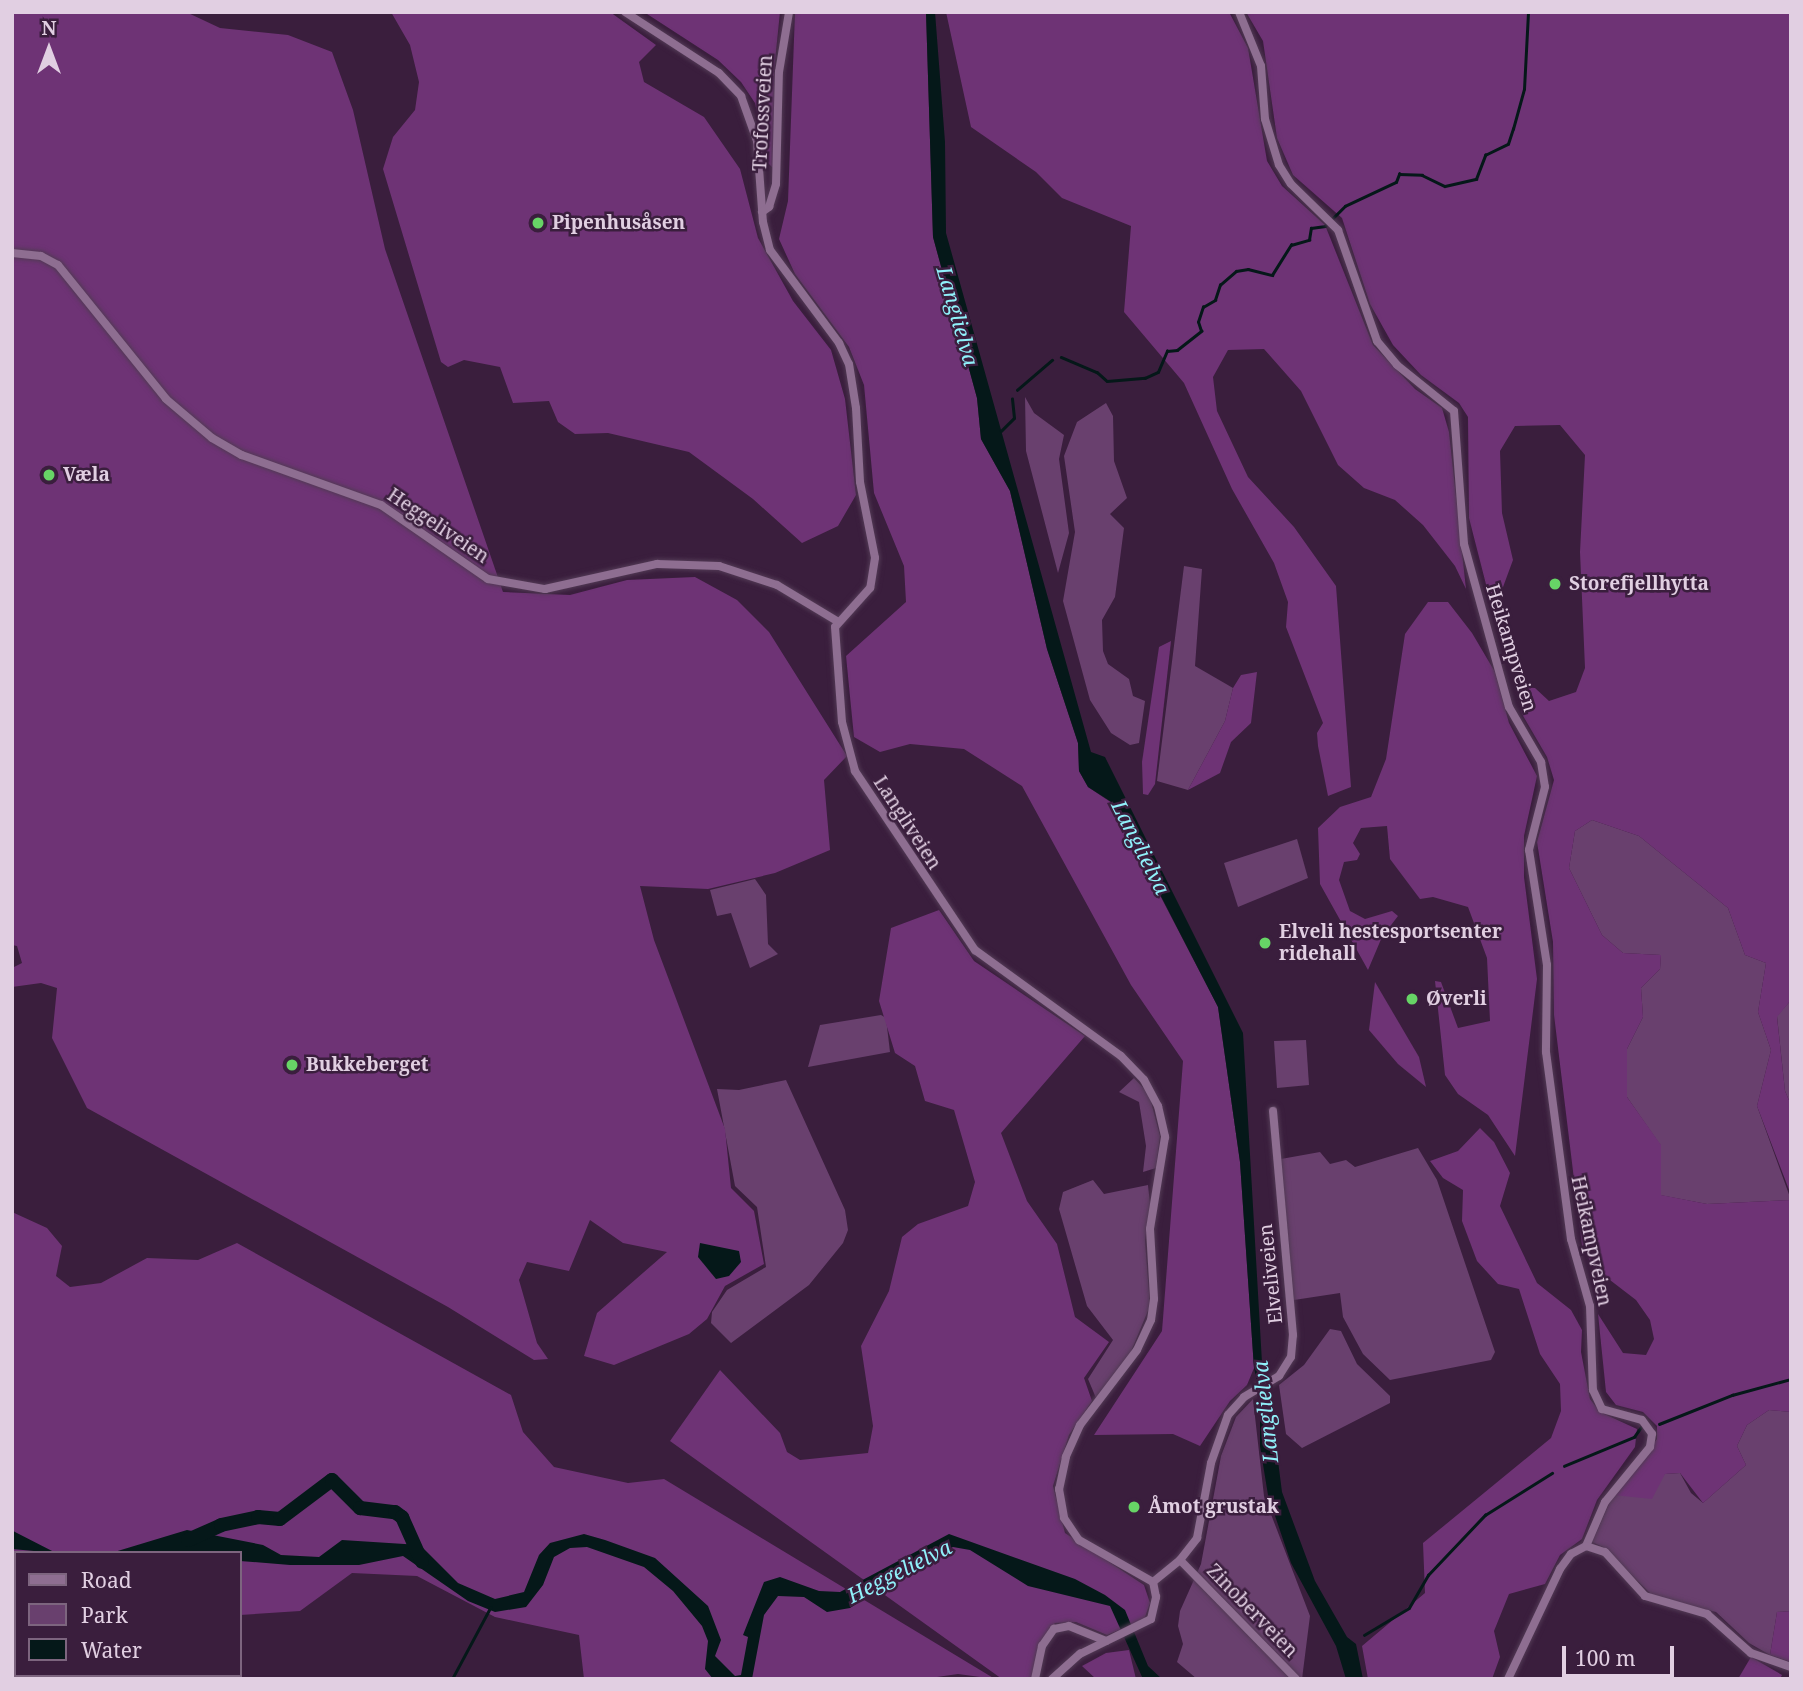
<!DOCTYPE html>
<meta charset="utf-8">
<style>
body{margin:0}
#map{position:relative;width:1803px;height:1691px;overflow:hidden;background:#3a1e3d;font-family:"Noto Serif",serif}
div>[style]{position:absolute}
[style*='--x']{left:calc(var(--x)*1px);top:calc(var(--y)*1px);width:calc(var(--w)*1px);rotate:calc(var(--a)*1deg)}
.green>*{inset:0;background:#69406e}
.forest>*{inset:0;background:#6e3375}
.water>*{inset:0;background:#051819}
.stream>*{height:2.5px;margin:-1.25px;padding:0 1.25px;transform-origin:1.25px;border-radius:1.25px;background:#051819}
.river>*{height:14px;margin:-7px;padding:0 7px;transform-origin:7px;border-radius:7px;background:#051819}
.roads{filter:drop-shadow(0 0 2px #523a55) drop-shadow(0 0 2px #523a55)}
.street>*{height:8px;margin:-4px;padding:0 4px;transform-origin:4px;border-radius:4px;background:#8e6e91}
.dots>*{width:19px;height:19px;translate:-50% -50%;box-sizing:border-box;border:4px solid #3a1e3d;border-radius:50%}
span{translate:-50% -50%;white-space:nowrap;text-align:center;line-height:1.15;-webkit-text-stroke:5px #3a1e3d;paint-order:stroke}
.street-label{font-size:19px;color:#e1cfe2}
.poi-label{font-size:19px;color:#e1cfe2;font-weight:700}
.left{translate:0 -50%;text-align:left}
.water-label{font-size:21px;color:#90f1fa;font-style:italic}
.frame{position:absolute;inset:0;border:14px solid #e1cfe2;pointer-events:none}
.legend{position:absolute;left:14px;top:1551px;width:228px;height:126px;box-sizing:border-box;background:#3a1e3d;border:2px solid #7d657f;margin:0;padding:9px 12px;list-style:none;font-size:21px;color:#e1cfe2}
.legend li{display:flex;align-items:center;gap:14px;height:35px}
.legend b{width:35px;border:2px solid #7d657f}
.north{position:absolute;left:14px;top:14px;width:70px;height:70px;-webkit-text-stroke:5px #3a1e3d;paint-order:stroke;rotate:0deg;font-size:19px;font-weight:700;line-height:28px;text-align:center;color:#e1cfe2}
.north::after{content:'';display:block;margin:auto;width:24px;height:32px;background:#e1cfe2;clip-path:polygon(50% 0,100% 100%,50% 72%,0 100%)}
.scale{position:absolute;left:1562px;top:1646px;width:112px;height:32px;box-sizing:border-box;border:4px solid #e1cfe2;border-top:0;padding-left:9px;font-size:21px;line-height:24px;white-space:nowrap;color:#e1cfe2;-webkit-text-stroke:5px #3a1e3d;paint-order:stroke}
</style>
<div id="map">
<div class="green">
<i style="clip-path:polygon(1025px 397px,1034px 413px,1064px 435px,1059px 459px,1069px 533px,1058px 573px,1026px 451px)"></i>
<i style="clip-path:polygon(1106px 403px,1113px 416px,1114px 461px,1127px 498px,1110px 514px,1124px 528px,1115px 597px,1102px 620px,1103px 651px,1108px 664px,1129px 679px,1133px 696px,1145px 701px,1139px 743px,1130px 745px,1111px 733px,1090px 700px,1063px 601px,1075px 532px,1064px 456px,1077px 422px)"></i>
<i style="clip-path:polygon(1184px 566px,1202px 569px,1195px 666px,1233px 688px,1225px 721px,1188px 790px,1157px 781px)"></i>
<i style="clip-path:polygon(1592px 820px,1639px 836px,1728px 908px,1745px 955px,1766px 963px,1758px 1012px,1771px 1050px,1757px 1106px,1791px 1200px,1707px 1204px,1660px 1195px,1661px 1146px,1627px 1097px,1627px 1049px,1643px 1017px,1641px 988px,1660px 969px,1661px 955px,1623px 953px,1602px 935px,1569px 868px,1575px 831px)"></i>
<i style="clip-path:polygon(1297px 839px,1308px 878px,1238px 907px,1224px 863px)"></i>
<i style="clip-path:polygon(755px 879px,766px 895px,768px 944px,778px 954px,750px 968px,731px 913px,717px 916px,710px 890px)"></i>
<i style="clip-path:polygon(1791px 1000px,1791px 1105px,1785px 1091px,1777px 1016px)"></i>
<i style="clip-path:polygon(881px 1015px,886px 1018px,890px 1052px,808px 1067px,820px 1025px)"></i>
<i style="clip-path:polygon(1306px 1040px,1309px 1085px,1277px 1088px,1274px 1041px)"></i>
<i style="clip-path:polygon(1134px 1078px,1149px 1094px,1160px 1136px,1156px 1168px,1143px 1172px,1146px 1146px,1139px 1102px,1119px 1092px)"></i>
<i style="clip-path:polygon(786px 1080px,845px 1210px,848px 1230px,843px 1243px,809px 1285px,731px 1343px,711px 1323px,712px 1312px,727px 1290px,766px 1267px,757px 1207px,735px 1186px,717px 1089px,739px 1090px)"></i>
<i style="clip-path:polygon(1418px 1148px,1437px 1180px,1495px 1352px,1491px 1360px,1390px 1380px,1363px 1354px,1343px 1317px,1340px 1293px,1294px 1300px,1281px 1159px,1320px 1152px,1330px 1164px,1346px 1160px,1355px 1167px)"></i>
<i style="clip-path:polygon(1093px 1180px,1104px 1194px,1148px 1185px,1150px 1204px,1145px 1240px,1150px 1306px,1130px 1354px,1096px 1398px,1088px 1379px,1113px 1340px,1087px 1306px,1059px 1209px,1063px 1192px)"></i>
<i style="clip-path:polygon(1330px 1329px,1341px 1331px,1357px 1364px,1390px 1396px,1390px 1403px,1302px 1448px,1286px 1434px,1279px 1385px,1304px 1365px)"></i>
<i style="clip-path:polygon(1253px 1399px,1264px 1496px,1310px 1616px,1302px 1679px,1197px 1679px,1177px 1662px,1183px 1644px,1178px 1626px,1180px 1611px,1201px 1564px,1221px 1456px,1236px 1417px)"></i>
<i style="clip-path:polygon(1769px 1410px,1791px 1412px,1791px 1611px,1777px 1612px,1770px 1655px,1749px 1643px,1716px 1612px,1654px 1597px,1603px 1547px,1592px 1542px,1613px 1495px,1665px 1474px,1680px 1473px,1691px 1493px,1703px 1503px,1746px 1465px,1737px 1446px,1747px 1425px)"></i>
</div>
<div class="forest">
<i style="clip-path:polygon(12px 12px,186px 12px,220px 28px,288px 35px,332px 52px,353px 110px,385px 249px,503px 592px,570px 595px,627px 580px,695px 577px,737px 600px,769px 632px,847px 756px,824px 780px,830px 850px,775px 873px,708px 889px,640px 886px,654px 940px,725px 1129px,731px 1188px,754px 1211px,764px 1264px,725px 1286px,707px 1319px,689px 1334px,614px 1365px,584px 1356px,597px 1313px,667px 1252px,623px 1243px,590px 1220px,569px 1271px,527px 1262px,519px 1280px,537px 1343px,548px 1359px,534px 1360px,448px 1307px,87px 1108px,52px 1038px,57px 988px,41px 983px,12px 987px,12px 968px,22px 963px,17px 946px,12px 945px)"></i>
<i style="clip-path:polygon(391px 12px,610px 12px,656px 45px,639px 62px,644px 82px,704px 117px,740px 169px,758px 238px,793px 301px,831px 350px,845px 399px,856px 495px,838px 526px,802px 543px,753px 499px,689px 452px,608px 433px,575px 434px,558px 422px,549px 401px,513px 403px,500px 367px,464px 360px,448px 367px,441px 362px,383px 169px,393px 137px,415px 110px,419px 82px,410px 45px)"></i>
<i style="clip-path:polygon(644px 12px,780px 12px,774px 71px,774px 169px,767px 162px,755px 103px,741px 82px,718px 60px)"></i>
<i style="clip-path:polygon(795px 12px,926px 12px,933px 237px,977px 398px,981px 439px,1010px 491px,1047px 649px,1078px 743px,1079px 771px,1088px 787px,1112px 803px,1218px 1007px,1240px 1162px,1254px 1368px,1247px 1385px,1230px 1401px,1200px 1446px,1173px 1434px,1094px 1435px,1162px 1331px,1183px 1061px,1131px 985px,1022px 786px,964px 749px,910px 744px,880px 752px,854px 737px,846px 656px,906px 602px,904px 566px,874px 493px,864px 385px,849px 347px,795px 274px,779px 239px,788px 201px)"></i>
<i style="clip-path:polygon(946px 12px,1229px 12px,1248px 48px,1267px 161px,1282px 186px,1325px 225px,1373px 345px,1415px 389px,1442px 408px,1449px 432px,1466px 589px,1455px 566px,1423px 525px,1395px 500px,1364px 488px,1338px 465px,1301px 391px,1264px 349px,1228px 350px,1213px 377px,1217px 411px,1248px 477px,1294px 527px,1336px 586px,1351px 787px,1328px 796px,1318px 746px,1317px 733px,1323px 723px,1286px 627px,1288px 602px,1274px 563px,1232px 489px,1184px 383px,1124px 312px,1131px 226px,1062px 198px,1036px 172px,971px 127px)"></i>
<i style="clip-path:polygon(1246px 12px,1791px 12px,1791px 1000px,1777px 1017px,1785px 1091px,1791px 1105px,1791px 1195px,1757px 1106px,1771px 1050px,1758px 1012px,1766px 963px,1745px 955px,1728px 908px,1639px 836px,1592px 820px,1575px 831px,1569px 868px,1602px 935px,1623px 953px,1661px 955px,1660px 969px,1641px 988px,1643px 1017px,1627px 1049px,1627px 1097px,1661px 1145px,1661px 1195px,1707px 1204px,1791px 1200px,1791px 1412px,1769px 1410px,1747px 1425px,1737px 1446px,1746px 1465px,1703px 1503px,1680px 1473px,1665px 1474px,1652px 1499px,1613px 1495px,1657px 1439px,1657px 1426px,1643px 1412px,1616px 1405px,1606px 1392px,1598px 1314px,1623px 1353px,1646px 1355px,1654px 1339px,1650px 1320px,1636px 1300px,1593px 1267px,1582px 1245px,1554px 1015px,1553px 942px,1537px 842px,1554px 780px,1547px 757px,1522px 714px,1518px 687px,1535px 688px,1549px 701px,1576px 692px,1585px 668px,1580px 552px,1585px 455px,1560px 425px,1515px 426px,1500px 451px,1502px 513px,1513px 560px,1496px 606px,1489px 596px,1469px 518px,1468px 417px,1459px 403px,1421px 375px,1393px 345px,1370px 304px,1342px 218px,1293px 175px,1277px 138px,1263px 41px)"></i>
<i style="clip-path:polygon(1428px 602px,1448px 602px,1472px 633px,1495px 672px,1509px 723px,1537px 776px,1524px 836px,1524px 877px,1537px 979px,1515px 1156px,1488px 1115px,1458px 1094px,1445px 1075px,1435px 981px,1441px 982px,1458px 1028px,1490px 1021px,1487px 958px,1468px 907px,1433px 897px,1420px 899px,1390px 859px,1387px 826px,1361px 828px,1353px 843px,1360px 854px,1357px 860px,1344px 862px,1339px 880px,1350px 911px,1365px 919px,1392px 911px,1398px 916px,1382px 937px,1368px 970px,1320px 884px,1318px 828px,1340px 807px,1371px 797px,1386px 759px,1405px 634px)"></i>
<i style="clip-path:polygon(1171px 641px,1155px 784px,1148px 795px,1143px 794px,1142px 762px,1159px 647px)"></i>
<i style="clip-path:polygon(1257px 672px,1251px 723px,1231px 742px,1220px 773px,1188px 790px,1225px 721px,1233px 688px,1241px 675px)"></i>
<i style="clip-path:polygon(939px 910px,974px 961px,1085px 1036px,1001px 1133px,1027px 1201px,1057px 1244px,1075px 1317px,1109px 1342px,1084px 1378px,1092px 1401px,1069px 1435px,1053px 1486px,1065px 1533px,1144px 1585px,1150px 1603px,1144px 1620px,1107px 1635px,1076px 1622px,1055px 1623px,1040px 1642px,1031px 1679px,1002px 1679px,670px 1441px,720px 1370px,780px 1433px,787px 1452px,800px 1460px,868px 1453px,873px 1426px,861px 1346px,889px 1291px,902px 1237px,918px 1224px,968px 1206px,975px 1182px,954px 1110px,925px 1101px,915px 1066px,895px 1053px,879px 1001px,891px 928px)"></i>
<i style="clip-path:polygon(1375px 982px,1419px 1057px,1426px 1087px,1398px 1064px,1369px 1030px)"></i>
<i style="clip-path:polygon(1480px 1128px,1494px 1142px,1510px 1173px,1500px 1206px,1537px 1283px,1571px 1310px,1582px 1330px,1581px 1352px,1590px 1399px,1600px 1412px,1637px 1429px,1635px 1447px,1597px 1500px,1582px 1539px,1560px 1555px,1545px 1584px,1509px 1594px,1494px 1631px,1500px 1657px,1492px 1679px,1368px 1679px,1362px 1646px,1425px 1593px,1423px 1543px,1551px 1438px,1561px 1411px,1560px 1384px,1540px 1354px,1519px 1289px,1498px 1284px,1477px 1261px,1462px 1221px,1463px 1190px,1443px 1178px,1430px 1161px,1458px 1151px)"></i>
<i style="clip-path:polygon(12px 1212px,47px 1228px,62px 1246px,56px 1276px,70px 1287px,101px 1283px,147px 1258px,198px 1260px,237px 1243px,511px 1395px,523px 1432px,554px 1467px,628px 1483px,664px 1479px,995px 1679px,958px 1674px,923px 1679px,584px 1679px,579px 1635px,495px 1617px,417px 1576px,352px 1573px,300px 1611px,240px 1615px,240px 1553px,16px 1553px,12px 1610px)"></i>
<i style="clip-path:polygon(1791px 1611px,1791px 1662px,1770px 1655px,1777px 1612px)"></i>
<i style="clip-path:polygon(1129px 1650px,1136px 1679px,1096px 1679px,1082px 1666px,1106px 1653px)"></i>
<i style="clip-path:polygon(1751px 1657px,1782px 1675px,1780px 1679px,1738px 1679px)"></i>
</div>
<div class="water">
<i style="clip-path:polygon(926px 12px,935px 12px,945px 142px,946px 233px,1091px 752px,1105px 757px,1243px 1033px,1263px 1380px,1269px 1390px,1282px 1492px,1315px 1581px,1347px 1637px,1356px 1644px,1363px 1679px,1346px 1679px,1336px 1646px,1291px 1563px,1268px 1495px,1260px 1446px,1260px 1394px,1254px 1368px,1240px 1162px,1218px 1007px,1113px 803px,1088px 787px,1079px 771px,1078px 743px,1047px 649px,1010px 491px,981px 439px,977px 398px,933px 237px)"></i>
<i style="clip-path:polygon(700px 1243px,739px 1251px,741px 1262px,729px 1276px,716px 1279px,698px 1257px)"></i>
<i style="clip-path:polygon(12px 1530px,15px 1532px,56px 1553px,12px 1549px)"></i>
<i style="clip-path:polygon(187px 1530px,263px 1545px,281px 1555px,319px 1557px,342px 1540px,420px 1545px,458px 1583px,495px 1599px,524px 1592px,539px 1555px,550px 1543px,584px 1534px,605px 1540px,655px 1558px,708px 1606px,721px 1640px,715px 1656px,735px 1676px,741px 1675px,748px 1637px,743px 1635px,764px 1582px,780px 1577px,819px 1591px,840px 1592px,949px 1534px,1075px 1579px,1105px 1595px,1125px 1610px,1148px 1666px,1162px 1679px,1143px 1679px,1110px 1606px,1028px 1586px,970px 1550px,953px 1547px,914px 1566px,850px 1608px,827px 1612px,804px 1597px,778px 1596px,764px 1615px,752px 1679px,713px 1679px,705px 1669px,708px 1641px,702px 1626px,673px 1591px,644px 1567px,587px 1547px,570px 1548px,554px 1557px,543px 1585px,526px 1607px,495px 1612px,468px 1601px,403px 1556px,359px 1565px,290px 1565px,240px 1561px,240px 1553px,111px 1553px)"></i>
</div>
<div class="stream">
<i style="--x:1061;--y:357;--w:39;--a:23"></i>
<i style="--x:1097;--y:372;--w:13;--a:42"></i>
<i style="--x:1107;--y:381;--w:38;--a:-5"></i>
<i style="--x:1145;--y:378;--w:14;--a:-25"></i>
<i style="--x:1158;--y:372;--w:23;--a:-67"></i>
<i style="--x:1167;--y:351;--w:10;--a:-6"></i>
<i style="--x:1177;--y:350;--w:31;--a:-38"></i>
<i style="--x:1201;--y:331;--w:9;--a:-108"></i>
<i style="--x:1198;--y:322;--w:16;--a:-72"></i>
<i style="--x:1203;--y:307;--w:14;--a:-30"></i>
<i style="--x:1215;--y:300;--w:16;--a:-72"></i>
<i style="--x:1220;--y:285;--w:21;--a:-41"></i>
<i style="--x:1236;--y:271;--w:12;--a:-9"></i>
<i style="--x:1248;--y:269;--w:25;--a:14"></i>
<i style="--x:1272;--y:275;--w:36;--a:-58"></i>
<i style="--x:1291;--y:245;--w:19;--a:-16"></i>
<i style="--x:1309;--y:240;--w:12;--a:-81"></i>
<i style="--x:1311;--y:228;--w:14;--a:-8"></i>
<i style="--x:1325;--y:226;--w:28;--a:-45"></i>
<i style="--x:1345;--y:206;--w:56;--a:-25.2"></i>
<i style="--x:1396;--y:182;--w:9;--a:-69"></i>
<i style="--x:1399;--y:174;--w:23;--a:2"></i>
<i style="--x:1422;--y:175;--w:25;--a:26"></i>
<i style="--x:1445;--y:186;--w:32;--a:-13"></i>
<i style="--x:1476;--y:179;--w:26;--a:-69"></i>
<i style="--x:1485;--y:155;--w:25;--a:-26"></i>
<i style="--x:1508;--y:144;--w:16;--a:-72"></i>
<i style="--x:1513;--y:129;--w:41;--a:-74.6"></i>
<i style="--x:1524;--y:89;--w:77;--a:-87"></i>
<i style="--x:1017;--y:390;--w:46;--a:-40.6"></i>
<i style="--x:1001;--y:431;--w:18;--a:-45"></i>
<i style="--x:1014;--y:418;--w:19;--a:-96"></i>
<i style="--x:1659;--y:1424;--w:79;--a:-21.7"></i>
<i style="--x:1732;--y:1395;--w:61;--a:-15.2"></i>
<i style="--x:1564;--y:1466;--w:76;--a:-22.5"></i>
<i style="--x:1634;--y:1437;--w:12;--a:-55"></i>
<i style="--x:1364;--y:1635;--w:52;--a:-31"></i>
<i style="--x:1409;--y:1608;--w:38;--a:-60"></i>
<i style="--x:1428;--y:1575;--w:83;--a:-46.5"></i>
<i style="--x:1485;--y:1515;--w:79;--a:-32.1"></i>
<i style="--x:452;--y:1679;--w:81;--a:-61.8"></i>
</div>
<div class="river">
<i style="--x:188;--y:1540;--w:36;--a:-24"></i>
<i style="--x:221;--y:1525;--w:38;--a:-12"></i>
<i style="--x:258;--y:1517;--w:22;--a:5"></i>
<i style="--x:280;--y:1519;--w:65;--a:-36.9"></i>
<i style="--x:332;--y:1480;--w:40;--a:45"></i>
<i style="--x:360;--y:1508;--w:35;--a:7"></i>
<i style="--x:395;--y:1512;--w:9;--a:36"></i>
<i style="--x:402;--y:1517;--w:49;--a:66"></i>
</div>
<div class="roads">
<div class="street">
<i style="--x:625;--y:12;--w:112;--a:33"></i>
<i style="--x:719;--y:73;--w:32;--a:46"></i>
<i style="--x:741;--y:96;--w:48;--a:70.4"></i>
<i style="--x:757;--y:141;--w:81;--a:85.8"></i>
<i style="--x:763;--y:222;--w:29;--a:76"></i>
<i style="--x:770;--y:250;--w:116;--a:53.4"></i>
<i style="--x:839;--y:343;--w:23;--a:65"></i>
<i style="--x:849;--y:364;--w:45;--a:81"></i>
<i style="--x:856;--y:408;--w:74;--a:86.9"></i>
<i style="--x:860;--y:482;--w:77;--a:78.8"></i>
<i style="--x:875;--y:558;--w:30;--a:99"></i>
<i style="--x:870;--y:588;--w:52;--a:131.9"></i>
<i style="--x:835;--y:627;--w:95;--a:85.8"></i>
<i style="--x:842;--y:722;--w:51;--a:75.1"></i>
<i style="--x:855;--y:771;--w:216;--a:56.2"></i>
<i style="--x:975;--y:950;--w:180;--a:36"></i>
<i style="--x:1121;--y:1056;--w:33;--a:46"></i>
<i style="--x:1144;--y:1080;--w:30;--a:62"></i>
<i style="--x:1158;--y:1106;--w:32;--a:77"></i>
<i style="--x:1165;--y:1137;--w:93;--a:99.3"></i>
<i style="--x:1150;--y:1229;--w:70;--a:86.7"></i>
<i style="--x:1154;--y:1299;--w:21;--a:98"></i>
<i style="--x:1151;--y:1320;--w:33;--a:115"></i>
<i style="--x:1137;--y:1350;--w:94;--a:127.2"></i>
<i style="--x:1080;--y:1425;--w:35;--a:114"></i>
<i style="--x:1066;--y:1457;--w:33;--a:102"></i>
<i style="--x:1059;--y:1489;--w:29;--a:80"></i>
<i style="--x:1064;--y:1518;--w:27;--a:56"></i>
<i style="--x:1079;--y:1540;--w:85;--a:29.6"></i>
<i style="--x:1239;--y:12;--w:58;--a:67.8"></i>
<i style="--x:1261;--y:66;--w:53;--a:85.7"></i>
<i style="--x:1265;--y:119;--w:48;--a:73.1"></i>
<i style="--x:1279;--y:165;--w:22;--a:58"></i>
<i style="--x:1291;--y:184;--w:66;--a:44.4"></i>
<i style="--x:1338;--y:230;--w:118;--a:70.6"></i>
<i style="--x:1377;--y:341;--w:31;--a:50"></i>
<i style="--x:1397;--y:365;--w:73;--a:38.9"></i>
<i style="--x:1454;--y:411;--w:133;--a:85.7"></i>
<i style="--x:1464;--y:544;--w:169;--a:74.6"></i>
<i style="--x:1509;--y:707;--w:64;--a:59.8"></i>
<i style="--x:1541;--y:762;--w:25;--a:81"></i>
<i style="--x:1545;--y:787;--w:65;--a:104.3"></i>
<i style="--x:1529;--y:850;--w:116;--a:81.1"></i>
<i style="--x:1547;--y:965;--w:87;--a:90.7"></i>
<i style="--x:1546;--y:1052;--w:189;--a:82.4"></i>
<i style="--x:1571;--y:1239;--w:70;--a:74.2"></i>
<i style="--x:1590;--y:1306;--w:84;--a:88"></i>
<i style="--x:1593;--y:1390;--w:21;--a:65"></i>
<i style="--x:1602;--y:1409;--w:41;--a:15.4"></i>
<i style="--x:1642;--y:1420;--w:17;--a:54"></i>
<i style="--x:1652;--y:1434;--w:13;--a:99"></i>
<i style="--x:1650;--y:1447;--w:71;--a:129.3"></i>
<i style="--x:1605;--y:1502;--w:48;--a:113.4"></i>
<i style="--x:762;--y:212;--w:9;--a:-36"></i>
<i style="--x:769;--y:207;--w:24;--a:-73"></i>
<i style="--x:776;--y:184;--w:112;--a:-88.5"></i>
<i style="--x:779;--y:72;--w:61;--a:-80.5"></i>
<i style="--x:12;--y:253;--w:29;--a:6"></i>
<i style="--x:41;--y:256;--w:19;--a:28"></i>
<i style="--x:58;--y:265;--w:172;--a:51.1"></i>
<i style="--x:166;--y:399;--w:60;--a:40.3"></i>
<i style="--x:212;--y:438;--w:34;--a:30"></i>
<i style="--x:242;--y:455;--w:148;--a:19.8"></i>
<i style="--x:381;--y:505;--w:130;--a:34.7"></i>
<i style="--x:488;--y:579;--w:58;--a:10"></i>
<i style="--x:545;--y:589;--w:115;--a:-12.6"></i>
<i style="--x:657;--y:564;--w:62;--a:1.8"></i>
<i style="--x:719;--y:566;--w:61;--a:18.1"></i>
<i style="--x:777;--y:585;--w:70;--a:31"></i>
<i style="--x:1180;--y:1560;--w:166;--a:45.7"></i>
<i style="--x:1153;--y:1582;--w:35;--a:-39"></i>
<i style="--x:1180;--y:1560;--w:28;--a:-52"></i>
<i style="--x:1197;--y:1538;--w:76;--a:-79.4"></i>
<i style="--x:1211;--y:1463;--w:51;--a:-70.5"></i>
<i style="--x:1228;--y:1415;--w:24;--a:-48"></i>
<i style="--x:1244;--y:1397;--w:41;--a:-31"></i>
<i style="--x:1279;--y:1376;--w:22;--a:-58"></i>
<i style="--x:1291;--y:1357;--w:22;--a:-85"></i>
<i style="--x:1293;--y:1335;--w:225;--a:-95.1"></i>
<i style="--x:1035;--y:1679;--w:34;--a:-78"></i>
<i style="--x:1042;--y:1646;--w:21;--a:-55"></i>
<i style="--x:1054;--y:1629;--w:15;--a:-11"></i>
<i style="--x:1069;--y:1626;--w:40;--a:22"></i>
<i style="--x:1052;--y:1679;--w:38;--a:-42"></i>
<i style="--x:1080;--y:1654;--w:79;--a:-26.2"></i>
<i style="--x:1151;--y:1619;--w:23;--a:-77"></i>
<i style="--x:1156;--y:1597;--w:15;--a:-101"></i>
<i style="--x:1508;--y:1679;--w:122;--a:-64.7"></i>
<i style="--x:1560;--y:1569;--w:19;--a:-54"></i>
<i style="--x:1571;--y:1554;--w:17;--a:-28"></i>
<i style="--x:1586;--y:1546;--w:20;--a:18"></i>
<i style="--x:1605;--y:1552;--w:59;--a:47.7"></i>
<i style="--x:1645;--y:1596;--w:65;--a:16.2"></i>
<i style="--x:1707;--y:1614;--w:59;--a:41.6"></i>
<i style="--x:1751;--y:1653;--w:42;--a:19.3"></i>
</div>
</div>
<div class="dots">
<i style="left:538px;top:223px;background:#67d466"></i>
<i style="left:49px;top:475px;background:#67d466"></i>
<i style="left:1555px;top:584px;background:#67d466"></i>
<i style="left:1265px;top:943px;background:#67d466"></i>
<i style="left:1412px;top:999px;background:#67d466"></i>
<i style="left:292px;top:1065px;background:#67d466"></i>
<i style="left:1134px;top:1507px;background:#67d466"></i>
</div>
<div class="street-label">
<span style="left:763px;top:113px;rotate:-87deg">Trofossveien</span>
<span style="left:438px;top:526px;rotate:34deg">Heggeliveien</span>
<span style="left:1511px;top:648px;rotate:73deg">Heikampveien</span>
<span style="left:907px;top:823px;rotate:57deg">Langliveien</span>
<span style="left:1591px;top:1241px;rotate:78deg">Heikampveien</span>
<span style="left:1271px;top:1274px;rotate:-96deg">Elveliveien</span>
<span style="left:1252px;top:1611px;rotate:46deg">Zinoberveien</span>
</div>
<div class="poi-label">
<span class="left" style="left:552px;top:223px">Pipenhusåsen</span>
<span class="left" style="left:63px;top:475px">Væla</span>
<span class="left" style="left:1569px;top:584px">Storefjellhytta</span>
<span class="left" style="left:1279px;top:943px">Elveli hestesportsenter<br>ridehall</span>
<span class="left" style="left:1426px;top:999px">Øverli</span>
<span class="left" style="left:306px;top:1065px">Bukkeberget</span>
<span class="left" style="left:1148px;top:1507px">Åmot grustak</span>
</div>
<div class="water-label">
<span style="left:958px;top:316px;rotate:74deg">Langlielva</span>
<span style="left:1141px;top:847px;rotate:63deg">Langlielva</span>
<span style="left:1265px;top:1412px;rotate:-96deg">Langlielva</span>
<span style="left:899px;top:1571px;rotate:-27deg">Heggelielva</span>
</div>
<div class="frame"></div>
<ul class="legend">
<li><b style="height:9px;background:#8e6e91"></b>Road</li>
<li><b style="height:19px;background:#69406e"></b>Park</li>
<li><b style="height:19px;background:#051819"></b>Water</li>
</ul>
<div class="north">N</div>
<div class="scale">100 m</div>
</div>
